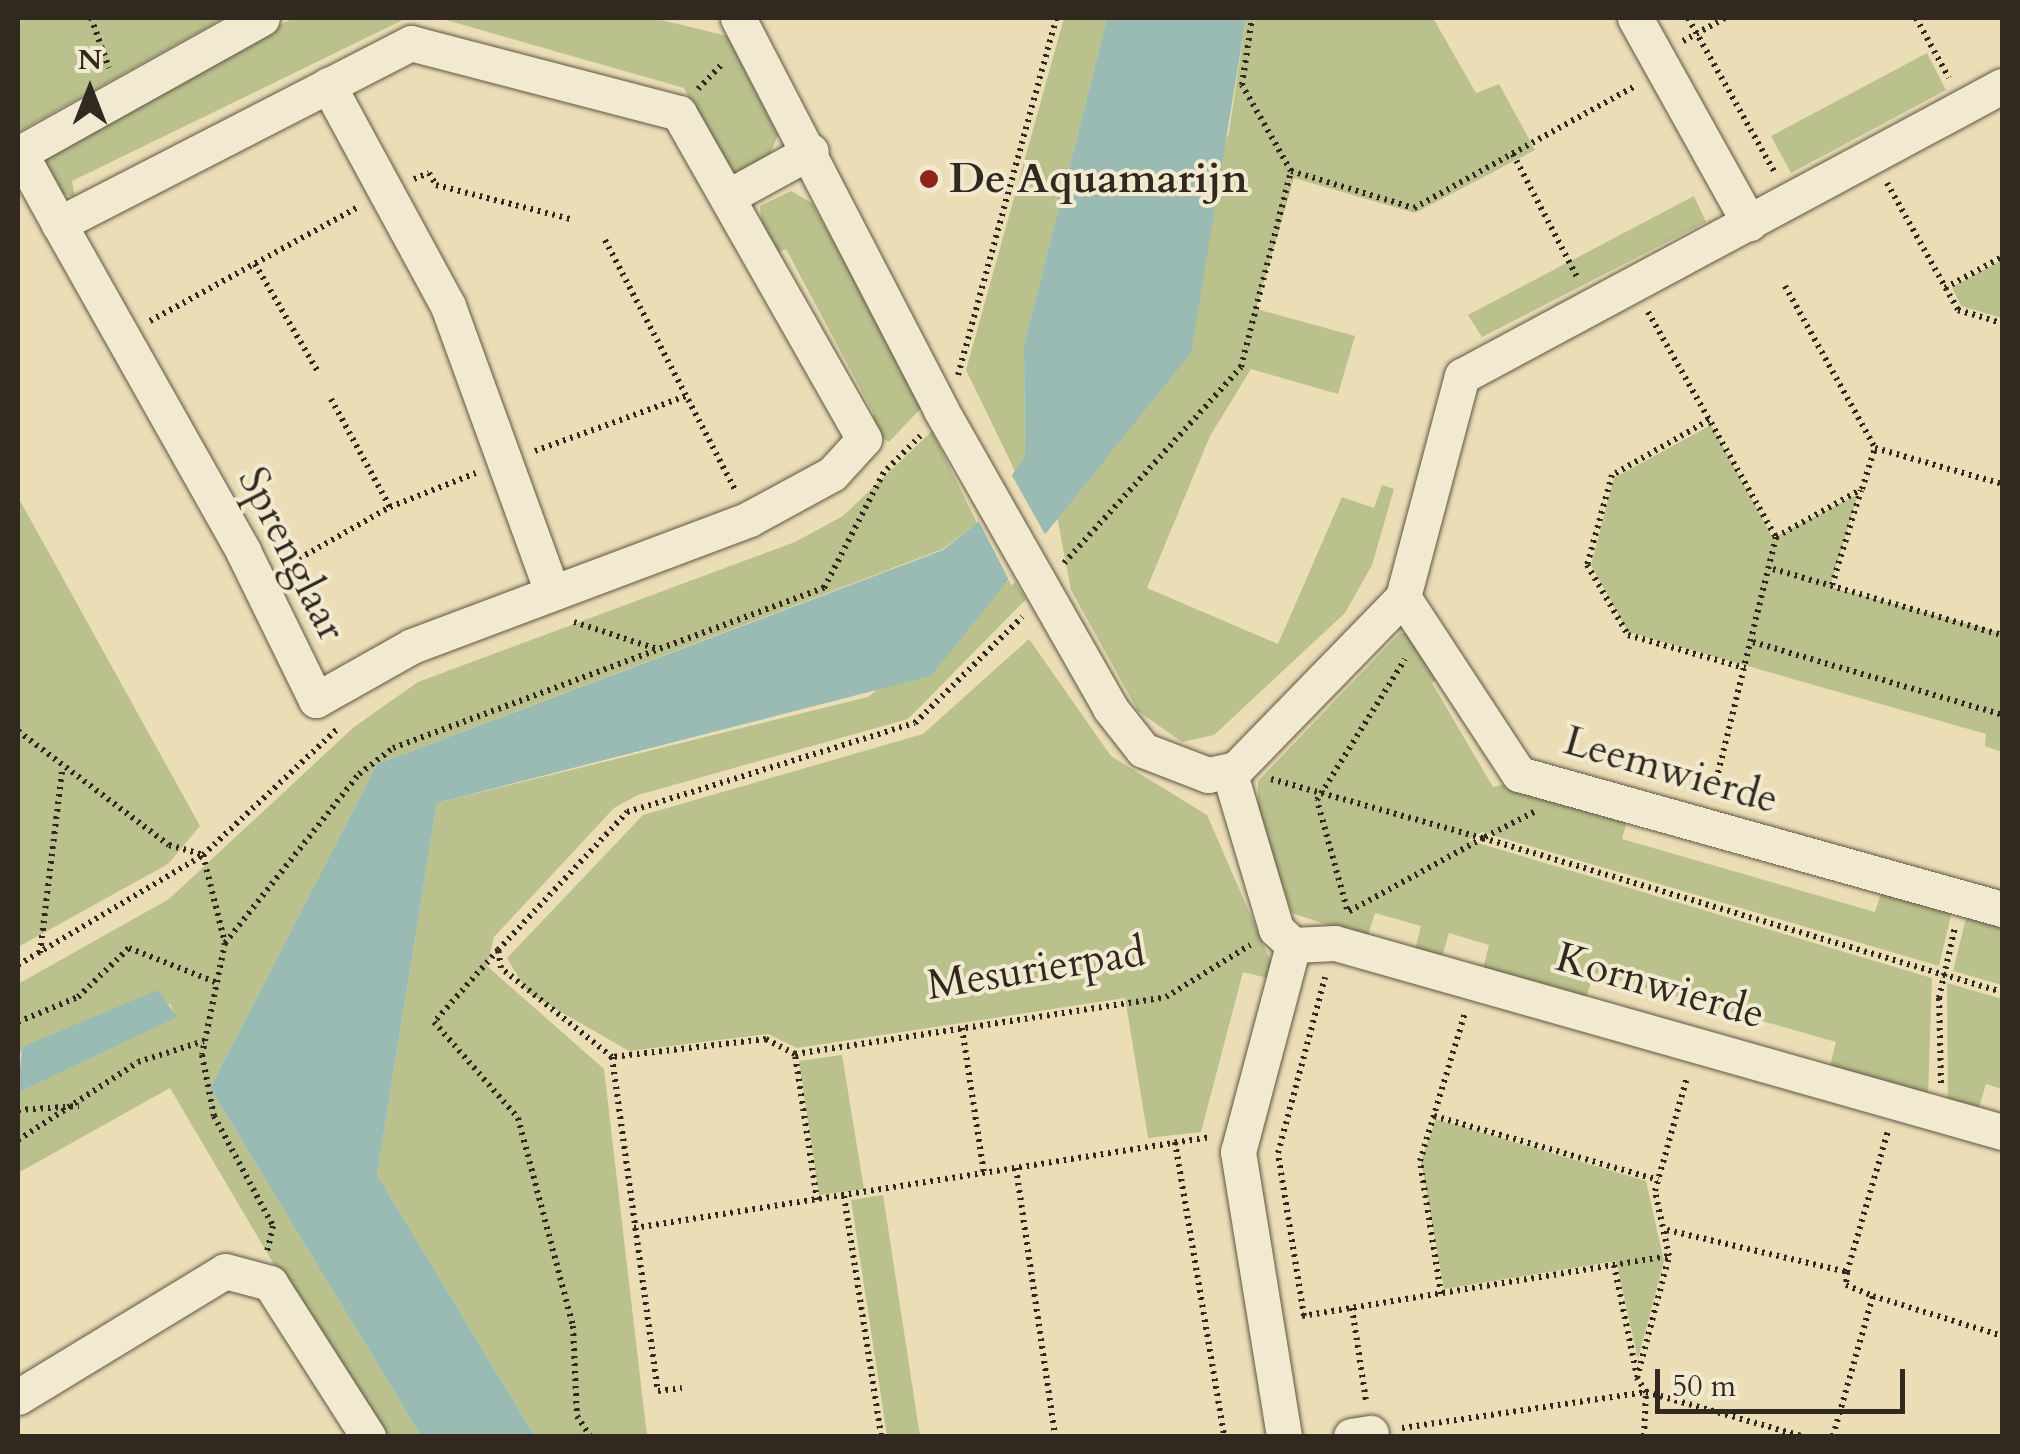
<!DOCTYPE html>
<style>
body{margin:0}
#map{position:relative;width:2020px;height:1454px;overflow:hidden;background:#ebdeb6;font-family:Cardo,serif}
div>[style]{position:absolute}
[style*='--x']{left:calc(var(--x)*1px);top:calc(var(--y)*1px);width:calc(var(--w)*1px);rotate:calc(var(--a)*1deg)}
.green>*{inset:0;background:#bac18c}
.water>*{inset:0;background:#99bbb3}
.pier>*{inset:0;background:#ebdeb6}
.path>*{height:6px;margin-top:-3px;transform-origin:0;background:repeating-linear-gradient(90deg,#31281f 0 2.5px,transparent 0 7.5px)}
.roads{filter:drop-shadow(0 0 2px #605645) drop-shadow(0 0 2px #605645)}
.street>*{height:35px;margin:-17.5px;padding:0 17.5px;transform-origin:17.5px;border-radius:17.5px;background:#f2ead0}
.dots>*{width:28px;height:28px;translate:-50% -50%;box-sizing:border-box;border:5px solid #f2ead0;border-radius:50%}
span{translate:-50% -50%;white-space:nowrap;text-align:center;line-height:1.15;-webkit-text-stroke:8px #f2ead0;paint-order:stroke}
.poi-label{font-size:42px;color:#31281f;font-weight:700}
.left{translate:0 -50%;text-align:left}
.street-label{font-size:42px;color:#31281f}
.frame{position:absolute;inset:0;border:20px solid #31281f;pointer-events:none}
.north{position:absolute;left:40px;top:40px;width:100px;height:100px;-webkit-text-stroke:8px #f2ead0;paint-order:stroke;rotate:0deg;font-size:28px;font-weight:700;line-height:40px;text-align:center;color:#31281f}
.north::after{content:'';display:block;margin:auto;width:35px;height:45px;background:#31281f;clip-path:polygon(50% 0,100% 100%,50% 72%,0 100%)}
.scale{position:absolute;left:1655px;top:1369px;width:250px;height:45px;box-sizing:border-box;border:5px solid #31281f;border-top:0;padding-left:12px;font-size:30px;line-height:35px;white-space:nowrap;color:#31281f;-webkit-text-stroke:8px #f2ead0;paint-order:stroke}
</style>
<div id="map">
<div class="green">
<i style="clip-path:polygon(18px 18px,224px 18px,18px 132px)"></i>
<i style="clip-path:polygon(293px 18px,407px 18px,72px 181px,75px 197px,52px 191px,40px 172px,46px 150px)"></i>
<i style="clip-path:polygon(439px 18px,653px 18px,727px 36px,778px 135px,767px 162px,739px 175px,724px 170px,684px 88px)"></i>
<i style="clip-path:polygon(1064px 18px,1107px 18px,1024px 345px,1025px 457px,1016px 473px,966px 370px)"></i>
<i style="clip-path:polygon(1246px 18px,1433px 18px,1476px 93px,1499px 84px,1535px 150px,1415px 213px,1294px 178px,1256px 309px,1355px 336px,1338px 394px,1251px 369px,1210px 436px,1147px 588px,1278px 644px,1342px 497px,1374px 508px,1382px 485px,1394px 489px,1372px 565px,1345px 613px,1214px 735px,1182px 742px,1138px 711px,1071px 590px,1056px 511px,1117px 437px,1229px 132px)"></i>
<i style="clip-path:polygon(1927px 53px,1946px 90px,1791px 173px,1771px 136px)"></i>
<i style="clip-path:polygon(791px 191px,812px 203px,924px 405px,889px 442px,867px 429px,874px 414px,786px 249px,773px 255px,762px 229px,760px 206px)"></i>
<i style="clip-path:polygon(1694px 196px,1706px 222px,1482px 337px,1468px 315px)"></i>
<i style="clip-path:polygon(2002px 260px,2002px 318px,1961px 306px,1952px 287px)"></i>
<i style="clip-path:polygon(1711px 425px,1773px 538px,1858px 494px,1830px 587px,2002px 633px,2002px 752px,1985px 746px,1986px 734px,1628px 632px,1591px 565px,1614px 478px)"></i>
<i style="clip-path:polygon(932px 431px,977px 523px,943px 549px,377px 764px,210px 1088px,421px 1436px,375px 1436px,170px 1088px,18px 1173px,18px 1093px,176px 1017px,170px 1004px,18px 1053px,18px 984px,169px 899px,354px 727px,418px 682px,795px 542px,843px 516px)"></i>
<i style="clip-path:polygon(18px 497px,200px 826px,168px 864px,18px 947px)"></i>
<i style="clip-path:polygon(1012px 578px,1026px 599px,908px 719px,638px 795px,614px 808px,494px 937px,487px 966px,604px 1069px,647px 1436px,535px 1436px,377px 1175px,437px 803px,868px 697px)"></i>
<i style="clip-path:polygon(1400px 633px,1414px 633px,1443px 675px,1432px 683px,1493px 787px,1514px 782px,1629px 814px,1622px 839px,1875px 912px,1883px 886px,1953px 907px,1939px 966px,1482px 832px,1468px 840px,1932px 978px,1928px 1097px,1829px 1070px,1836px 1042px,1594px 973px,1585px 1001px,1483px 969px,1489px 945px,1449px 933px,1442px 957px,1415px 950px,1421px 926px,1375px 913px,1367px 938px,1292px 913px,1258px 817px,1258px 781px)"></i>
<i style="clip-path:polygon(1029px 639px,1111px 756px,1207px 815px,1271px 962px,1272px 979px,1243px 972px,1201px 1132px,1148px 1138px,1125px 998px,797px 1048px,768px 1034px,629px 1051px,528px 993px,507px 958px,643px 815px,923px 734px)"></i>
<i style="clip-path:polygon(1968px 910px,2002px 920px,2002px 985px,1953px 971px)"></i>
<i style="clip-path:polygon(1947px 983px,2002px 999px,2002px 1089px,1986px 1084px,1978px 1110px,1948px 1101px)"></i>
<i style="clip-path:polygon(842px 1055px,864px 1189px,819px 1195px,799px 1061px)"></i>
<i style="clip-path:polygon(1436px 1119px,1646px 1181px,1664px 1261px,1638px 1359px,1616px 1261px,1444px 1289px,1421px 1161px)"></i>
<i style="clip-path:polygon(883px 1195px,920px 1436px,887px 1436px,851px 1200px)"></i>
</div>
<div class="water">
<i style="clip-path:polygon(1107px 18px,1246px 18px,1191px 353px,931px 676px,437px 803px,377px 1175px,535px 1436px,421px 1436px,210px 1088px,377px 764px,943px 550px,977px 523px,1025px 457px,1024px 345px)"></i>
<i style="clip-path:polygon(158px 990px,177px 1017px,18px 1093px,22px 1047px)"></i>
</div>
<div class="pier">
<i style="clip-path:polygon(1010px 472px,1046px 536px,1012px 586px,976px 516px)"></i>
</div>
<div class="path">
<i style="--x:91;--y:18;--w:53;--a:70.2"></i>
<i style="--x:1688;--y:18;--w:178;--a:60.7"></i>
<i style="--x:1916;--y:18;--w:68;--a:61.2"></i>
<i style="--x:1683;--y:41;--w:48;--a:-28.7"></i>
<i style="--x:698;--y:89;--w:37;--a:-46"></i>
<i style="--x:1513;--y:154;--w:139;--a:62.5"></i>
<i style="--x:1291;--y:171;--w:128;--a:16.7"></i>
<i style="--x:1414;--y:208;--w:255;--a:-28.9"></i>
<i style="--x:414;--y:179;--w:16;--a:-22"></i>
<i style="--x:429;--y:173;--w:14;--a:60"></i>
<i style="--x:436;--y:185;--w:142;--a:14.2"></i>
<i style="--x:1887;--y:183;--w:145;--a:60.8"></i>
<i style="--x:1958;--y:310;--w:46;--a:16.5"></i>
<i style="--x:605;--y:240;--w:284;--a:62.5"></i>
<i style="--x:255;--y:264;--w:123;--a:59.7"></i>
<i style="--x:1785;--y:286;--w:185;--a:60.9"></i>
<i style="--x:1875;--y:448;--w:132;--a:15.8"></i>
<i style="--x:1945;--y:288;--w:65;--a:-28.5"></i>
<i style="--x:1648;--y:312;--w:259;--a:60.4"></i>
<i style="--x:1776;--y:537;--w:268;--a:103.8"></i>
<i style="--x:150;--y:321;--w:237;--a:-28.7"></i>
<i style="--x:958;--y:375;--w:370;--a:-74.6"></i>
<i style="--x:331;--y:399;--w:123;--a:61.4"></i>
<i style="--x:1709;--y:420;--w:112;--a:150.4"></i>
<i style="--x:1612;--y:475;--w:93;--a:105.5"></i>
<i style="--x:1587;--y:565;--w:81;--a:59.6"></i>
<i style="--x:1628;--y:635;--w:122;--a:15.8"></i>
<i style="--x:535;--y:451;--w:164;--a:-20"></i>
<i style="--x:887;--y:469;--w:47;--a:-45"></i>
<i style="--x:1776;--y:537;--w:98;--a:-29.2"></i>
<i style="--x:1862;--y:489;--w:43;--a:-72.4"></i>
<i style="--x:1064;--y:563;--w:264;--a:-47.9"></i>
<i style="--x:1241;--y:367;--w:202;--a:-75.7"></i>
<i style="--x:1291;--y:171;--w:99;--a:-119.7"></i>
<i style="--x:1242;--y:85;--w:68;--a:-81.5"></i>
<i style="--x:286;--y:566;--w:120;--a:-29.6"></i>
<i style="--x:390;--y:507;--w:92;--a:-21.6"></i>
<i style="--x:1773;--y:569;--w:238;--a:16.1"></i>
<i style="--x:1832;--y:585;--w:99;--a:-73"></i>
<i style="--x:574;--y:622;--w:87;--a:18"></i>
<i style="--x:1753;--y:642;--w:259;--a:16.3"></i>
<i style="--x:18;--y:731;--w:189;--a:37.1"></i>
<i style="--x:169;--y:845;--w:35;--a:16"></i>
<i style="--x:203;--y:855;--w:91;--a:76"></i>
<i style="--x:225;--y:943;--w:114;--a:101.6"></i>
<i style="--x:202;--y:1055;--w:62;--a:78.9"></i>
<i style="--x:214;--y:1116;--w:125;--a:61.8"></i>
<i style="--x:273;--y:1226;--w:27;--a:103"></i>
<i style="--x:1271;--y:779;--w:220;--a:15.6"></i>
<i style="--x:1483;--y:838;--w:156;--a:151.3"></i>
<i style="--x:1534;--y:812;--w:57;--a:153"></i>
<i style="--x:1483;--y:838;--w:541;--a:16.53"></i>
<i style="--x:1347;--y:909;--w:113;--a:-105.4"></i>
<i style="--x:1317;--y:800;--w:166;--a:-58"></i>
<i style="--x:225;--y:943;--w:216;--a:-51.6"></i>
<i style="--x:359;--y:774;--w:43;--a:-37.4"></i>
<i style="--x:393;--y:748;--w:460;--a:-20.4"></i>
<i style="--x:824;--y:588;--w:135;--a:-62.7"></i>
<i style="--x:498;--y:950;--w:96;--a:131.6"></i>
<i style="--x:434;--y:1022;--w:128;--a:48.8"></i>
<i style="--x:518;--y:1118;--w:215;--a:75.2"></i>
<i style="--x:573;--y:1326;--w:90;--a:87.5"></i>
<i style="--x:577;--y:1416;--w:24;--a:57"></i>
<i style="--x:40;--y:953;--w:184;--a:-83.1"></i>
<i style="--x:18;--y:965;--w:215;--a:-30.7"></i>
<i style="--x:203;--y:855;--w:183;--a:-43.2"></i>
<i style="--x:18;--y:1022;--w:65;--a:-22.6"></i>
<i style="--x:78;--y:997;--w:71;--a:-43.9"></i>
<i style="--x:129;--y:948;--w:96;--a:21.5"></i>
<i style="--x:962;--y:1028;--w:147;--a:81.4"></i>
<i style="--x:795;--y:1054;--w:375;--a:-8.7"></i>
<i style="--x:1166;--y:997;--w:99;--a:-31.8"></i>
<i style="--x:612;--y:1057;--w:337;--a:82.2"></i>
<i style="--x:658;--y:1391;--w:24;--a:-7"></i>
<i style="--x:1941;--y:1083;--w:85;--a:-91.3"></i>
<i style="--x:1939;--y:998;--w:73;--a:-77.3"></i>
<i style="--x:18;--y:1110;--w:61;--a:-3.8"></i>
<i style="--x:1434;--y:1116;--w:233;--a:15.9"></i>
<i style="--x:18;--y:1140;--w:143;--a:-33"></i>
<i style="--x:138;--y:1062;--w:69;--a:-17.7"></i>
<i style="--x:1175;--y:1142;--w:298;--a:80.5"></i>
<i style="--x:1016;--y:1168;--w:271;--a:81.7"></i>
<i style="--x:844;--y:1196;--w:243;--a:81.2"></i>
<i style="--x:817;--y:1200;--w:148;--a:-98.6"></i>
<i style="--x:795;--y:1054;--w:33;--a:-153"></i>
<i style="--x:766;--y:1039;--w:155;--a:173.3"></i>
<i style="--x:612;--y:1057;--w:142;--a:-141.3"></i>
<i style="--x:501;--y:968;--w:18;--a:-99"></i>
<i style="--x:498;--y:950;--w:189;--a:-46.9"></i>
<i style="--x:627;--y:812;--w:301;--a:-17.2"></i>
<i style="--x:915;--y:723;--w:151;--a:-44.7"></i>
<i style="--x:634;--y:1228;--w:584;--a:-8.96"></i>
<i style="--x:1667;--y:1230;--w:185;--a:13.1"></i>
<i style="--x:1847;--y:1272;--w:13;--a:94"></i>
<i style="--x:1846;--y:1285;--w:29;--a:22"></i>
<i style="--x:1873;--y:1296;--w:135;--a:17.2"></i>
<i style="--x:1614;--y:1265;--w:113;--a:78.3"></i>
<i style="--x:1847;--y:1272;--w:147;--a:-73.8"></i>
<i style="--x:1441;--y:1294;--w:135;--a:-99"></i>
<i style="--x:1420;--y:1161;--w:155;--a:-73.1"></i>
<i style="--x:1352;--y:1308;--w:94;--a:81.4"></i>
<i style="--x:1302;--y:1316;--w:372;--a:-9.3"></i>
<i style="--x:1304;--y:1316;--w:165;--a:-99.1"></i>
<i style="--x:1278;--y:1153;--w:182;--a:-75"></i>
<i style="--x:1402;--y:1428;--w:247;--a:-8.4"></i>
<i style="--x:1646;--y:1392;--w:162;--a:15.8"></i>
<i style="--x:1644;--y:1436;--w:44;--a:-87.4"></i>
<i style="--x:1646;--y:1392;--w:17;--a:-123"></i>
<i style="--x:1637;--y:1378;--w:126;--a:-75.3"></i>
<i style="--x:1669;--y:1256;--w:66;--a:-102.2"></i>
<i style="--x:1655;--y:1191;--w:118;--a:-74.3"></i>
<i style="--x:1833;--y:1436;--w:146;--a:-74.1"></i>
</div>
<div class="roads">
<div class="street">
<i style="--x:738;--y:18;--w:441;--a:62.6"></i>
<i style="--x:941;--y:410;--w:343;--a:60.4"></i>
<i style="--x:1110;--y:708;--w:53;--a:51.8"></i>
<i style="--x:1143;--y:750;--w:70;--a:21"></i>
<i style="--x:1208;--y:775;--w:29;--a:-12"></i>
<i style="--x:1236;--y:769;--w:240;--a:-45.8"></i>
<i style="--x:1403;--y:597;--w:229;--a:-75.1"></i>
<i style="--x:1462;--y:376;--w:613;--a:-28.24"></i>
<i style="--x:1635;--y:18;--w:235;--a:60.9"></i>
<i style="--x:328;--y:85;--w:251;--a:61.5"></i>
<i style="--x:448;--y:306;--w:303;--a:70"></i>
<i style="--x:20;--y:153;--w:81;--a:61.2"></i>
<i style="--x:59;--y:224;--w:375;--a:60.6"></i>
<i style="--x:243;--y:551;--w:166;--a:63.9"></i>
<i style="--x:316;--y:700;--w:110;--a:-29.4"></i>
<i style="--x:412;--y:646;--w:360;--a:-20.6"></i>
<i style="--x:749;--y:519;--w:94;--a:-28.5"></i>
<i style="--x:832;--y:474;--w:47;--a:-47.6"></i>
<i style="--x:864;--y:439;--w:375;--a:-119.6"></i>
<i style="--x:679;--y:113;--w:277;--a:-165.4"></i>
<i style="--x:411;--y:43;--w:396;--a:152.8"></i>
<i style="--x:18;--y:154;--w:279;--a:-29.1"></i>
<i style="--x:731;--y:195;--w:91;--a:-28.8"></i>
<i style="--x:1403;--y:597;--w:212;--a:56.8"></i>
<i style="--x:1519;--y:774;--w:502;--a:15.62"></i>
<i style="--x:1229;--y:771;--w:165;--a:73.4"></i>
<i style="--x:1276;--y:929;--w:23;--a:43"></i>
<i style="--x:18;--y:1397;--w:242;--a:-31.3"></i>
<i style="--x:225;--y:1271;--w:47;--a:14.9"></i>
<i style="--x:270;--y:1283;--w:182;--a:57.4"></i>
<i style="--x:1284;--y:1436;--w:288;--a:-99.2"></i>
<i style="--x:1238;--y:1152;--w:214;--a:-75.1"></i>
<i style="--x:1293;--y:945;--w:42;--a:-2.7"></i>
<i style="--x:1335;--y:943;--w:693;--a:15.82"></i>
<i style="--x:1351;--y:1436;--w:20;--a:-9"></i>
</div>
</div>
<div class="dots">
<i style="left:929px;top:179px;background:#8f2418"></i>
</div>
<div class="poi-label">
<span class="left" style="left:949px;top:179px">De Aquamarijn</span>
</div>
<div class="street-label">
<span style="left:292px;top:554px;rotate:63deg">Sprenglaar</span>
<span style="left:1671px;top:770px;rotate:16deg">Leemwierde</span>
<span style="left:1036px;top:969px;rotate:-9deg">Mesurierpad</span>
<span style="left:1660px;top:986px;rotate:16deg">Kornwierde</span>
</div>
<div class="frame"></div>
<div class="north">N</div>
<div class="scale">50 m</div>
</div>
